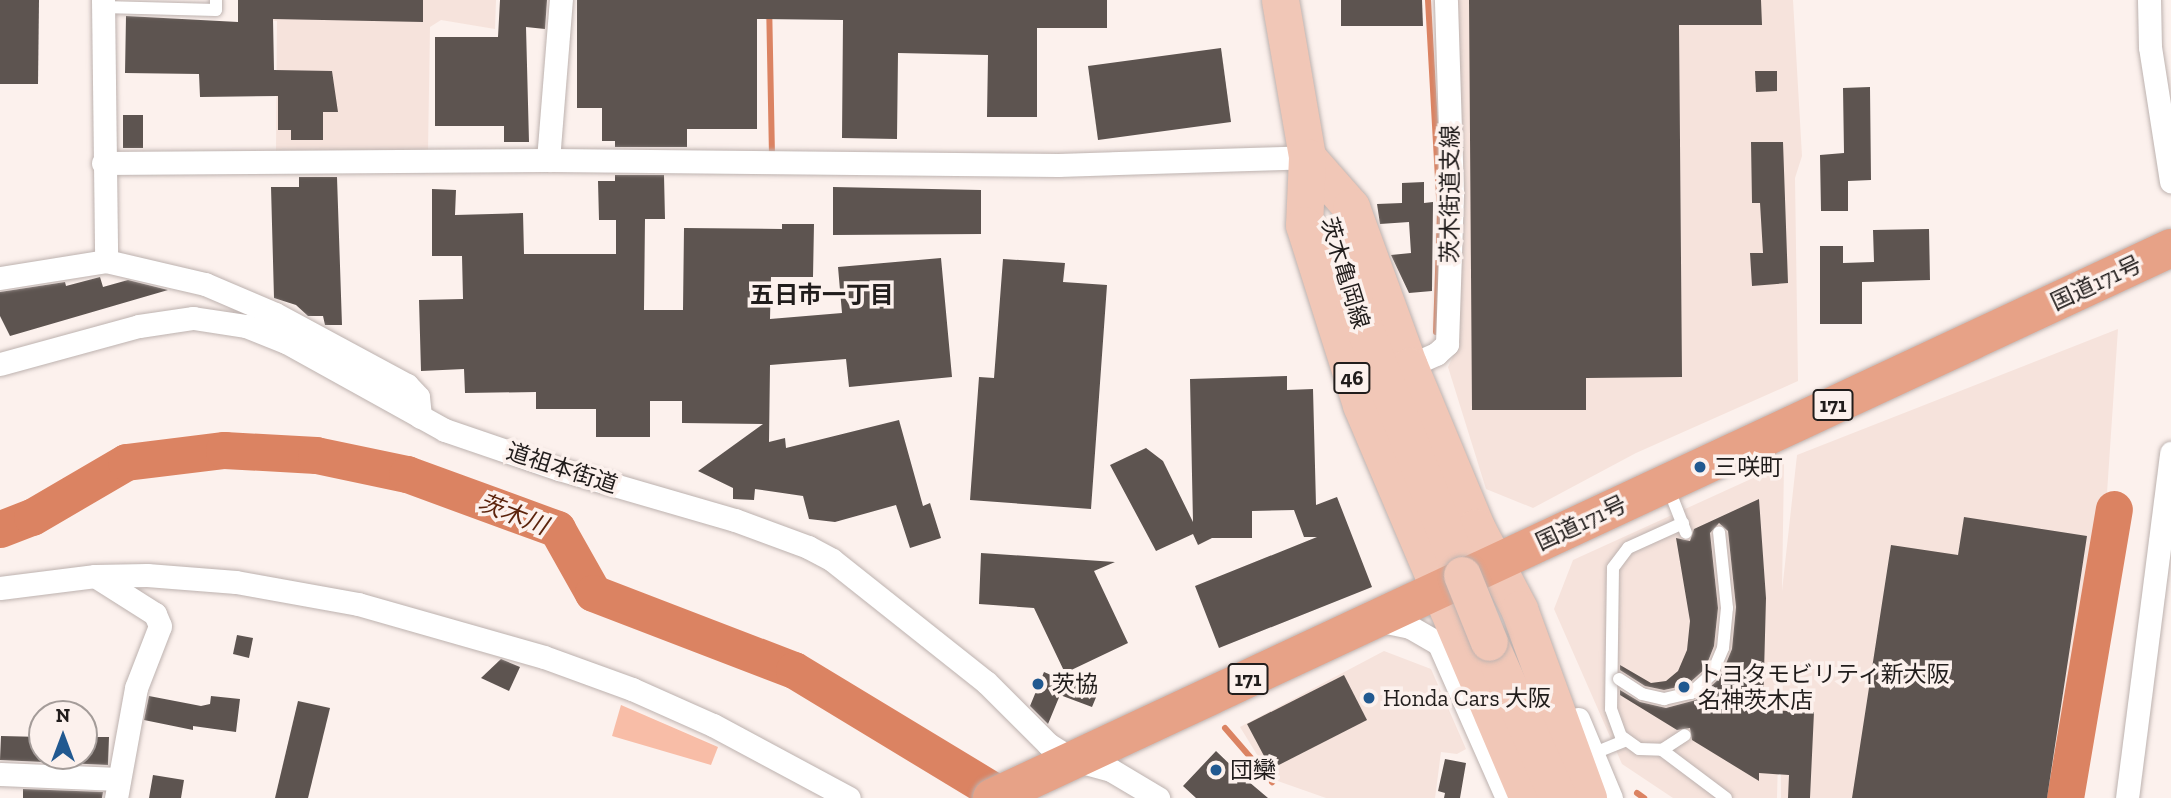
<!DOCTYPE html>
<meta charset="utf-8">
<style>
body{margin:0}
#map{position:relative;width:2171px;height:798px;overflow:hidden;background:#fcf1ed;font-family:"Zilla Slab","Noto Sans JP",serif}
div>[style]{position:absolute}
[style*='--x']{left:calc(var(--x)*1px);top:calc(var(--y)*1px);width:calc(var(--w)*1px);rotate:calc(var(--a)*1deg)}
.built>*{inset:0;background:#f6e3dc}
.green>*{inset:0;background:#f8bda7}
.stream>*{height:6px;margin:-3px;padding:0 3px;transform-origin:3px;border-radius:3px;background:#db8362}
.river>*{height:37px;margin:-18.5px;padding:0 18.5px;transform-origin:18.5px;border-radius:18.5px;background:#db8362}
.building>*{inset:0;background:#5d5450}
.roads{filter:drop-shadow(0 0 2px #bdb2af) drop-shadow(0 0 2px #bdb2af)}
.lane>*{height:12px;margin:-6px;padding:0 6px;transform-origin:6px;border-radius:6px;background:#fff}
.street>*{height:23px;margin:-11.5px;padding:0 11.5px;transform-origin:11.5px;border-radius:11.5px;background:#fff}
.primary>*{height:37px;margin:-18.5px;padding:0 18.5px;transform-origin:18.5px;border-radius:18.5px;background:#f1c7b7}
.highway>*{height:38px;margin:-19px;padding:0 19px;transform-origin:19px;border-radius:19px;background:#e7a287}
.bridges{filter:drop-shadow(0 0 2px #bdb2af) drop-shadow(0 0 2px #bdb2af)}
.lane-bridge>*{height:12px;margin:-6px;padding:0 6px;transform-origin:6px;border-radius:6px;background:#fff}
.primary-bridge>*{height:37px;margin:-18.5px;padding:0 18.5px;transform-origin:18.5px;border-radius:18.5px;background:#f1c7b7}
.dots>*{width:19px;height:19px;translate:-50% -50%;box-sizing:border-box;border:4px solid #fcf1ed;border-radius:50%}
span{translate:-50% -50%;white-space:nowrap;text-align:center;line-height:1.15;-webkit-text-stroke:7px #fcf1ed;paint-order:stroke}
.shield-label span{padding:2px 5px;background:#fcf1ed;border:2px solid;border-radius:5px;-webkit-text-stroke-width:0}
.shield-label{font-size:21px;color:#211d1c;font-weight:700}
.street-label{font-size:23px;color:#211d1c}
.poi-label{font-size:23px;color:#211d1c}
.left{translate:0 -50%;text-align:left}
.neighbourhood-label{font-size:24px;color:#211d1c;font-weight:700}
.water-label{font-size:24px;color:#5c240d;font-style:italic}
.north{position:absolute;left:28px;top:700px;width:70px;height:70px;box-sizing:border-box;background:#fcf1ed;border:2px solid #a49c99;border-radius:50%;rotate:0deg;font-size:19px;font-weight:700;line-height:28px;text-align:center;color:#211d1c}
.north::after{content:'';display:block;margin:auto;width:24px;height:32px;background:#215990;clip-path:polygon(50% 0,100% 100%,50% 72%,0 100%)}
</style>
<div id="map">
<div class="built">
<i style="clip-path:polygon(265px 0,496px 0,495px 29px,441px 20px,430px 27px,428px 151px,276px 151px,277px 21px,264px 20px)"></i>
<i style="clip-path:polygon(1456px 0,1793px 0,1802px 156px,1795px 178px,1798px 381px,1636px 453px,1533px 508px,1486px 489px,1448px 367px,1456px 350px)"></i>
<i style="clip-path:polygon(2118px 329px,2107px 493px,2057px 798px,1781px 798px,1780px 682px,1777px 798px,1673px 798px,1622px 764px,1554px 609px,1573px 560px,1784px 464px,1782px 591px,1797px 455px)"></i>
<i style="clip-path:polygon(1384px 651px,1431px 669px,1466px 749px,1457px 754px,1441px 752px,1435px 798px,1326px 798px,1272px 779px,1240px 727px)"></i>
</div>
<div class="green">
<i style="clip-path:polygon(621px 705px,718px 747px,711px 765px,612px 736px)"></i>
</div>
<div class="stream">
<i style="--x:769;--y:0;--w:154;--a:88.9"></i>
<i style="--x:1428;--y:0;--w:212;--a:86.8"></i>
<i style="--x:1440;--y:212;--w:120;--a:91.9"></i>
<i style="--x:1225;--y:728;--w:72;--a:49"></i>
<i style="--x:1637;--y:793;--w:9;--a:36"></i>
</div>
<div class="river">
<i style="--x:0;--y:529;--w:34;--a:-21"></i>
<i style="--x:32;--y:517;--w:109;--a:-30.3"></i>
<i style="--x:126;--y:462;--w:99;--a:-7"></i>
<i style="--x:224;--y:450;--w:92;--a:3.1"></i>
<i style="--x:316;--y:455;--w:93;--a:11.8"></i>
<i style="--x:407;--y:474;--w:160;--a:20.1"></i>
<i style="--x:557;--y:529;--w:73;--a:60.6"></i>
<i style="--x:593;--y:593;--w:215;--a:21"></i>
<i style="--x:794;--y:670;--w:247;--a:31.2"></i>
<i style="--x:2065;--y:798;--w:293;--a:-80.4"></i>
</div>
<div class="building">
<i style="clip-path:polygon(0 0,39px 0,38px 84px,0 84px)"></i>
<i style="clip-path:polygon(238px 0,423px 0,423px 22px,273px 19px,274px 70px,332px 71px,338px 112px,323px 112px,323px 140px,291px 140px,291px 130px,278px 130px,278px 96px,200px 97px,199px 74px,125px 73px,126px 16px,238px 22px)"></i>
<i style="clip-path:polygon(500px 0,547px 0,545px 29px,526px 27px,529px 142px,504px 142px,504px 126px,435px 126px,435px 37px,498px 37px)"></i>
<i style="clip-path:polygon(577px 0,1107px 0,1107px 28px,1037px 28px,1037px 117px,987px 117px,988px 55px,898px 53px,897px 139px,842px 138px,843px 20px,757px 19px,757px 129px,687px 129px,687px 147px,615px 147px,615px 141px,602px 141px,602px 108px,577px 108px)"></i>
<i style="clip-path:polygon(1341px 0,1422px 0,1423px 26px,1341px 26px)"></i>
<i style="clip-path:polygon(1469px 0,1761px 0,1762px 25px,1679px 25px,1682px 377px,1586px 378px,1586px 410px,1472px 410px)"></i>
<i style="clip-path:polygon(1221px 48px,1231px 122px,1098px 140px,1088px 66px)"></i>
<i style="clip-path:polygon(1755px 71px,1777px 71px,1777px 91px,1756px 92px)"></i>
<i style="clip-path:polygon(1870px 87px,1871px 180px,1848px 181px,1848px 211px,1821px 211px,1820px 155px,1844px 153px,1843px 88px)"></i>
<i style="clip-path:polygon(123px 115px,143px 115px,143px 148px,123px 148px)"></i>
<i style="clip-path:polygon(1751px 142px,1783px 142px,1788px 283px,1752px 286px,1750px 253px,1763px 253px,1760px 203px,1752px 203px)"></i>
<i style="clip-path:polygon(615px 175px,664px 175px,665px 219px,645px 219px,644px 310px,683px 310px,684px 228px,782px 229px,782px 224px,814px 224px,813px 277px,771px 277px,770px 319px,842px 313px,838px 267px,941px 258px,952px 377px,849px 387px,846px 359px,770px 365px,769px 442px,785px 438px,786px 448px,899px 420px,923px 506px,930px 503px,941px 538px,910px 548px,896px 505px,835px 522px,809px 519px,803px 496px,755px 489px,754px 500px,733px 499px,733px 488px,698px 471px,763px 424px,682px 423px,682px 401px,650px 401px,650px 437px,596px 437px,596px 409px,536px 409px,536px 392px,465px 393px,464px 369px,421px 371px,419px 300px,463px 299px,462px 256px,432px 256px,432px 189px,456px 190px,455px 215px,523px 213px,524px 254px,616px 254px,616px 220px,599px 220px,598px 181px,615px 181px)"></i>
<i style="clip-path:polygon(299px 177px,337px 177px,342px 325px,325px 325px,323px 316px,308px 316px,296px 305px,274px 298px,271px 187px,299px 187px)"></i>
<i style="clip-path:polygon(1424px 182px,1424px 203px,1433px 202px,1432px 291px,1409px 293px,1391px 255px,1411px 253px,1409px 222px,1380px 224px,1377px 204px,1402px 203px,1402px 183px)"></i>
<i style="clip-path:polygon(833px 187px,981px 190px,981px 234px,833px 235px)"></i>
<i style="clip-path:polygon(1929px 229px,1930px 280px,1862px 282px,1862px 324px,1820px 324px,1820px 246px,1843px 246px,1843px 263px,1874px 262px,1873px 230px)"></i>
<i style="clip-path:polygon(1003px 259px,1065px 263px,1063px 282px,1107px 285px,1091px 509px,970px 500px,979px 377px,994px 378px)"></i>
<i style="clip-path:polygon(100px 277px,103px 287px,128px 280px,168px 290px,10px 336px,0 316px,0 292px,65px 282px,66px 286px)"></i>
<i style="clip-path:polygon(1287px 376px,1287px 390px,1313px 389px,1316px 505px,1337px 497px,1372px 587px,1219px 648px,1195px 586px,1317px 537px,1304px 537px,1294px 510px,1252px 511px,1252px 538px,1212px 538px,1198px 545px,1193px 534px,1156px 551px,1110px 465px,1146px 448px,1163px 461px,1193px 522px,1190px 379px)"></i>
<i style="clip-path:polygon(1759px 499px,1766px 598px,1763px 710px,1814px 712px,1810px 798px,1788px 798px,1789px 775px,1759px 773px,1759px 781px,1692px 740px,1690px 728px,1677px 730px,1620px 695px,1620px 690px,1640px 702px,1666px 708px,1696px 700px,1720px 678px,1732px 649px,1736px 607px,1728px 531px,1719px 523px,1710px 533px,1718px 608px,1714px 646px,1705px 669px,1687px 685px,1664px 690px,1645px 686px,1620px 670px,1620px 665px,1651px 683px,1666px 681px,1678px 671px,1687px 650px,1690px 621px,1676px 538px,1690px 541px,1694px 529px)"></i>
<i style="clip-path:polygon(1964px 517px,2087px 536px,2047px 798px,1852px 798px,1891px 545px,1958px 555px)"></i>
<i style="clip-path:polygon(981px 553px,1115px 562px,1094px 571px,1128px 643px,1065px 673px,1034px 608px,979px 604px)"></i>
<i style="clip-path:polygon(237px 635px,253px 638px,249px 658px,233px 654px)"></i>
<i style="clip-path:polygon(501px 659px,520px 667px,509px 691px,481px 678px)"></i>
<i style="clip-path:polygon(1044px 672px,1097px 695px,1092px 707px,1060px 695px,1048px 724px,1030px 706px)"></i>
<i style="clip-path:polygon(1344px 675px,1367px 720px,1271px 769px,1247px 724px)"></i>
<i style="clip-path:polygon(149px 696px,201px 706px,210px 704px,211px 696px,240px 699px,236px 732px,193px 726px,193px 730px,144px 720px)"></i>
<i style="clip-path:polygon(298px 701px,330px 708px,308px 798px,275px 798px)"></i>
<i style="clip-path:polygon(1px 736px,42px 737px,42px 756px,84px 756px,84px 737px,109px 737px,108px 765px,0 760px)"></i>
<i style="clip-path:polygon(1216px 751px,1242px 776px,1268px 798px,1196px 798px,1183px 786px)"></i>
<i style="clip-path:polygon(1445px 759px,1466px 763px,1460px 798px,1444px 798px,1445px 793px,1438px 791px)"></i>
<i style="clip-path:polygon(153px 775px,184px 780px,181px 798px,149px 798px)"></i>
<i style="clip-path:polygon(23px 789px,103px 792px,102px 798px,23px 798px)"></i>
</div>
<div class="roads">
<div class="lane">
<i style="--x:103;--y:7;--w:113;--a:1.5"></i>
<i style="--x:216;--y:10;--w:10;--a:-90"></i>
<i style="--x:1668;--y:487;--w:49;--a:68.6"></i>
<i style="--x:1683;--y:523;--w:60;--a:155.6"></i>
<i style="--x:1628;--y:548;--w:25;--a:127"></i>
<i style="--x:1613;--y:568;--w:141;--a:90.8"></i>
<i style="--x:1611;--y:709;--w:29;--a:70"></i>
<i style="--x:1621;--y:736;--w:22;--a:36"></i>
<i style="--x:1639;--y:749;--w:23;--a:2"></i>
<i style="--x:1662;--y:750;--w:27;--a:-33"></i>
<i style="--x:1662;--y:750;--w:80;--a:36.9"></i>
<i style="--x:1592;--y:754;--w:35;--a:-22"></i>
</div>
<div class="street">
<i style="--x:103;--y:0;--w:261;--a:89.3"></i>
<i style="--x:106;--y:261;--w:102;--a:13.1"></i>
<i style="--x:205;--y:284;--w:76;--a:23.2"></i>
<i style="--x:275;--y:314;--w:150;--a:28.3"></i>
<i style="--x:407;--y:385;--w:16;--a:47"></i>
<i style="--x:418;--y:397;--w:20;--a:84"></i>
<i style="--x:2149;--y:0;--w:47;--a:88.8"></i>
<i style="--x:2150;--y:47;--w:136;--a:81.1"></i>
<i style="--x:548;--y:160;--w:161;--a:-85.4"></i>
<i style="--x:103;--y:163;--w:445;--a:-0.4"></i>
<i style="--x:548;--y:160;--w:510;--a:0.56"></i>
<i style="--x:1058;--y:165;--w:249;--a:-1.8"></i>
<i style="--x:0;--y:278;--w:107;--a:-9.1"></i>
<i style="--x:0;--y:364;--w:144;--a:-15.3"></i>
<i style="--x:139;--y:326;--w:55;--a:-8.4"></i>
<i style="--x:193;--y:318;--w:54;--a:8.6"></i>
<i style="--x:246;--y:326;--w:43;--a:21.8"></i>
<i style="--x:286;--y:342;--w:182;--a:29"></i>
<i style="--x:445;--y:430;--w:120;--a:18.9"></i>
<i style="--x:559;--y:469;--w:183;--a:16.2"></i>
<i style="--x:735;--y:520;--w:78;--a:20.3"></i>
<i style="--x:808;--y:547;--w:27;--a:28"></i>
<i style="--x:832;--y:560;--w:196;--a:38.4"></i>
<i style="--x:986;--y:682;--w:88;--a:45"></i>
<i style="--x:1048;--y:744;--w:31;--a:32"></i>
<i style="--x:1074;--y:760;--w:38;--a:15"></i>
<i style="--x:1111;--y:770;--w:55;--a:30.8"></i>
<i style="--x:1409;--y:366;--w:30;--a:-24"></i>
<i style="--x:1436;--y:354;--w:15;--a:-42"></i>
<i style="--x:1447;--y:344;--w:151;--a:-88.1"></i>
<i style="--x:1452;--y:193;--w:193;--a:-91.8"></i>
<i style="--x:95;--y:576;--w:71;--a:32.3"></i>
<i style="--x:155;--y:614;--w:13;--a:67"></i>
<i style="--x:160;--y:626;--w:66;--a:111.2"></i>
<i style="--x:136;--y:688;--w:112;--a:100.3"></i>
<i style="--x:0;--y:588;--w:96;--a:-7.2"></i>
<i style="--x:95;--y:576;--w:52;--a:-1.1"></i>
<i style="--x:147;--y:575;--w:89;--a:4.5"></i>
<i style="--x:236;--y:582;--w:124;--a:10.2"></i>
<i style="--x:358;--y:604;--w:193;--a:15.9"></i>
<i style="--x:544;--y:657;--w:94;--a:20"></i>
<i style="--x:632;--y:689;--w:89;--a:24"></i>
<i style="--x:713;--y:725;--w:154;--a:28.2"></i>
<i style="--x:1377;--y:620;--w:34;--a:12"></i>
<i style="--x:1410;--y:627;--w:34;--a:30"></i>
<i style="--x:1439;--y:644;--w:168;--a:66.2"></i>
<i style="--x:1578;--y:719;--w:86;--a:67.3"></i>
<i style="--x:0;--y:774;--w:119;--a:2.4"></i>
<i style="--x:2127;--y:798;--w:348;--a:-82.7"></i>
</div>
<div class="primary">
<i style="--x:1280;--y:0;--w:159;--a:80.2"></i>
<i style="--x:1307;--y:157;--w:25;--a:72"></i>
<i style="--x:1307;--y:157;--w:67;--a:48.7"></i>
<i style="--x:1351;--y:207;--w:169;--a:70"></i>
<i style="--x:1409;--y:366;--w:174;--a:67.4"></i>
<i style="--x:1476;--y:527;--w:93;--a:62.3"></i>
<i style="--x:1519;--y:609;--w:201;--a:69.9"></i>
<i style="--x:1307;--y:157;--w:68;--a:92.5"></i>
<i style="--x:1304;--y:225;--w:189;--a:72.4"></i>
<i style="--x:1361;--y:405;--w:427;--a:67"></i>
<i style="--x:1354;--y:303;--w:293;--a:68.3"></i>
<i style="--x:1489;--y:642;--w:171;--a:66.1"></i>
</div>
<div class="highway">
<i style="--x:992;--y:798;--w:1301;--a:-25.01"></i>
</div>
</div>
<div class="bridges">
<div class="lane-bridge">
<i style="--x:1619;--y:679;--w:27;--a:33"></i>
<i style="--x:1642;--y:694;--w:23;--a:13"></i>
<i style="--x:1664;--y:699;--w:28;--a:-13"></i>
<i style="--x:1691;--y:693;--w:28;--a:-42"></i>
<i style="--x:1712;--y:674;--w:28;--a:-67"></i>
<i style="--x:1723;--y:648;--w:40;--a:-84.3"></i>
<i style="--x:1727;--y:608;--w:76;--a:-96"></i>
</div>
<div class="primary-bridge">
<i style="--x:1462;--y:575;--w:72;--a:68.1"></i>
</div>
</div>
<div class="dots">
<i style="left:1700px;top:467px;background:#215990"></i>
<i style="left:1038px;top:684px;background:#215990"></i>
<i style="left:1684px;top:687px;background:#215990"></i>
<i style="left:1369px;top:698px;background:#215990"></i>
<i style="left:1216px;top:770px;background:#215990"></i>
</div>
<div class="shield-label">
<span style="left:1352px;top:378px">46</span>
<span style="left:1833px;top:405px">171</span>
<span style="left:1248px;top:679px">171</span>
</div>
<div class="street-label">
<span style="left:1450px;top:194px;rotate:-90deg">茨木街道支線</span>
<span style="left:1345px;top:273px;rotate:73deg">茨木亀岡線</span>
<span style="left:2096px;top:283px;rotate:-25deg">国道171号</span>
<span style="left:562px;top:468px;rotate:18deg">道祖本街道</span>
<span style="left:1581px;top:523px;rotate:-25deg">国道171号</span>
</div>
<div class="poi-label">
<span class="left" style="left:1714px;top:467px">三咲町</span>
<span class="left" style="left:1698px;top:687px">トヨタモビリティ新大阪<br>名神茨木店</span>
<span class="left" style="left:1052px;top:684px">茨協</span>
<span class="left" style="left:1383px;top:698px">Honda Cars 大阪</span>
<span class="left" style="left:1230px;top:770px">団欒</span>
</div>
<div class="neighbourhood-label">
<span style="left:822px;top:295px">五日市一丁目</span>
</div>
<div class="water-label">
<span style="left:513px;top:514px;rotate:21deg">茨木川</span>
</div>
<div class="north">N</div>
</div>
